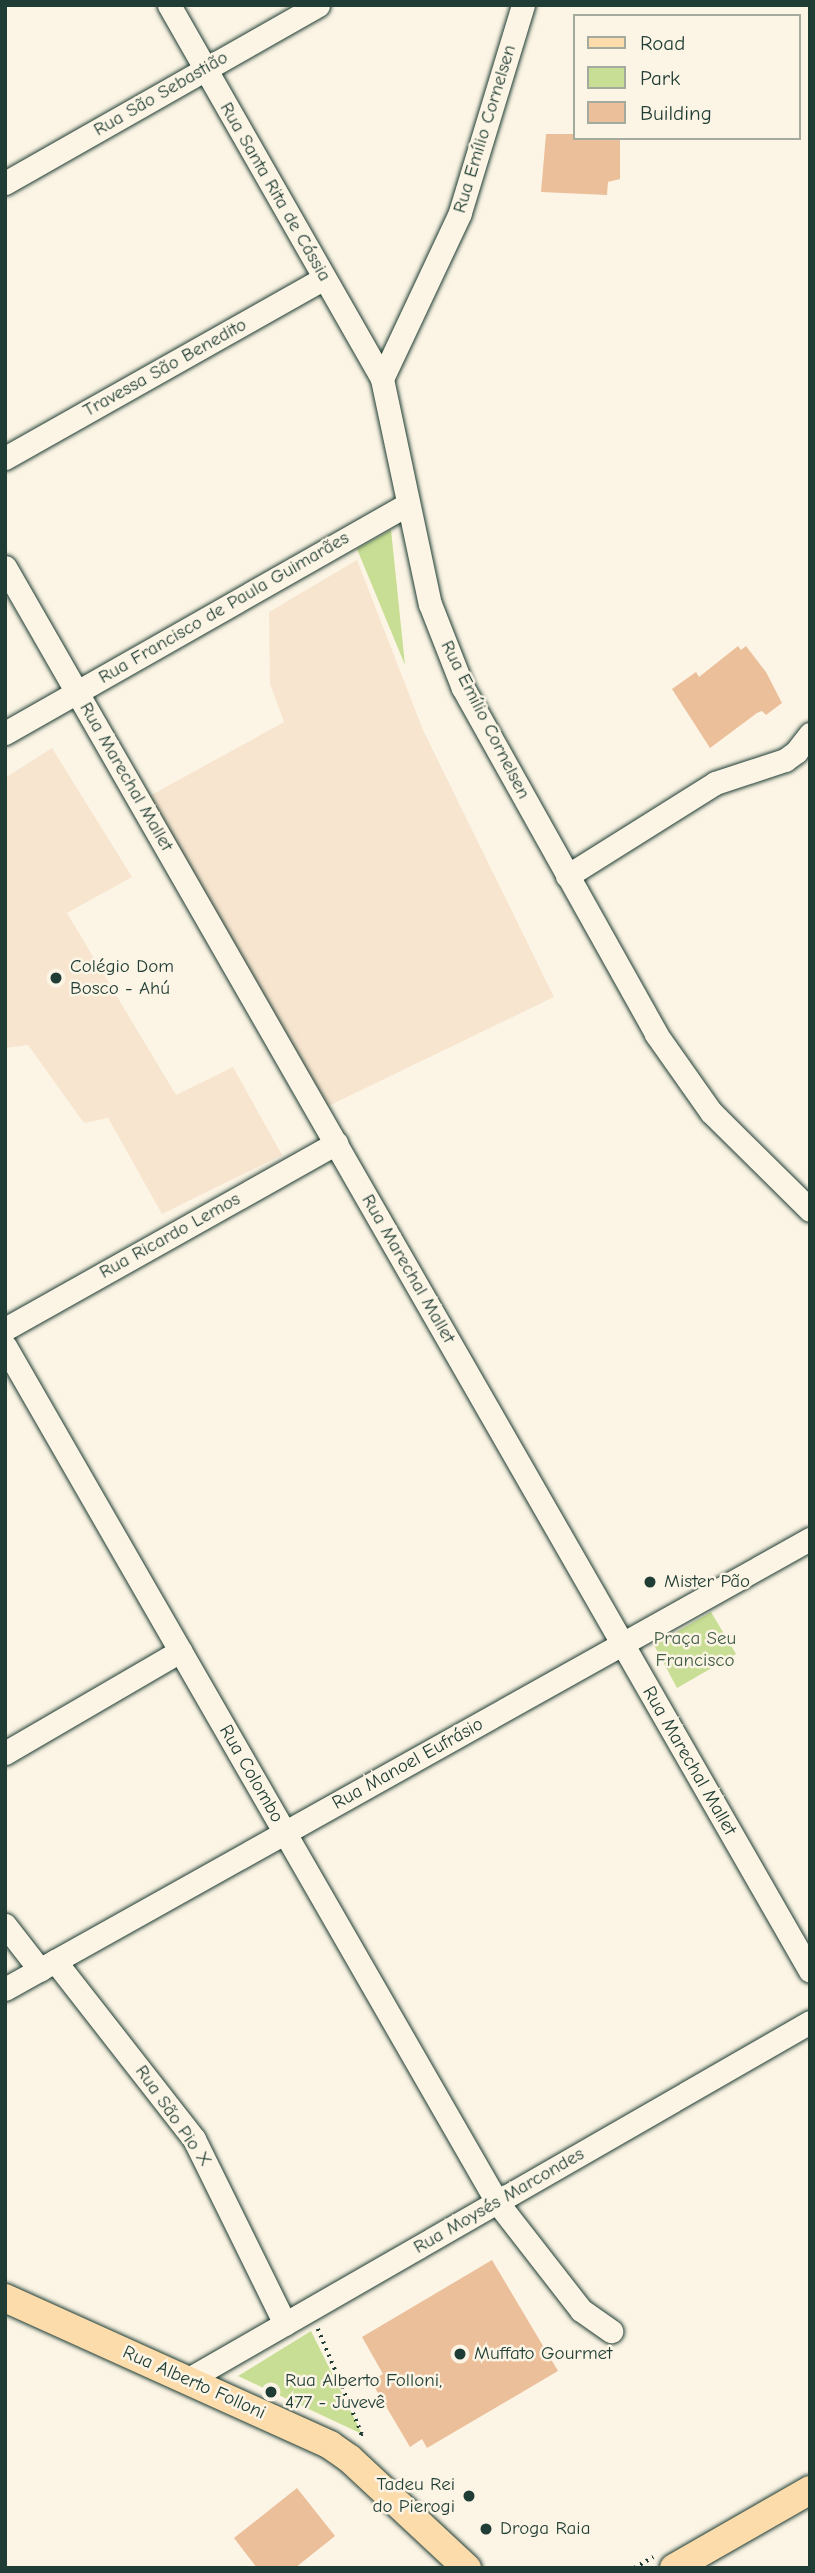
<!DOCTYPE html>
<meta charset="utf-8">
<style>
body{margin:0}
#map{position:relative;width:815px;height:2573px;overflow:hidden;background:#fcf5e5;font-family:"Comic Neue",sans-serif}
div>[style]{position:absolute}
[style*='--x']{left:calc(var(--x)*1px);top:calc(var(--y)*1px);width:calc(var(--w)*1px);rotate:calc(var(--a)*1deg)}
.built>*{inset:0;background:#f7e5cf}
.green>*{inset:0;background:#c7de94}
.building>*{inset:0;background:#ecbf9b}
.path>*{height:3.5px;margin-top:-1.75px;transform-origin:0;background:repeating-linear-gradient(90deg,#1f3d34 0 2px,transparent 0 7px)}
.roads{filter:drop-shadow(0 0 2px #1f3d34) drop-shadow(0 0 2px #1f3d34)}
.minor>*{height:23px;margin:-11.5px;padding:0 11.5px;transform-origin:11.5px;border-radius:11.5px;background:#fcf5e5}
.major>*{height:28px;margin:-14px;padding:0 14px;transform-origin:14px;border-radius:14px;background:#fddcac}
.dots>*{width:19px;height:19px;translate:-50% -50%;box-sizing:border-box;border:4px solid #fcf5e5;border-radius:50%}
span{translate:-50% -50%;white-space:nowrap;text-align:center;line-height:1.15;-webkit-text-stroke:5px #fcf5e5;paint-order:stroke}
.street-label{font-size:19px;color:#1f3d34}
.poi-label{font-size:19px;color:#1f3d34}
.left{translate:0 -50%;text-align:left}
.right{translate:-100% -50%;text-align:right}
.park-label{font-size:19px;color:#415d47}
.frame{position:absolute;inset:0;border:7px solid #1f3d34;pointer-events:none}
.legend{position:absolute;left:573px;top:14px;width:228px;height:126px;box-sizing:border-box;background:#fcf5e5;border:2px solid #a4ab9e;margin:0;padding:9px 12px;list-style:none;font-size:21px;color:#1f3d34}
.legend li{display:flex;align-items:center;gap:14px;height:35px}
.legend b{width:35px;border:2px solid #a4ab9e}
</style>
<div id="map">
<div class="built">
<i style="clip-path:polygon(357px 560px,423px 730px,554px 997px,320px 1110px,146px 798px,284px 722px,270px 684px,269px 612px)"></i>
<i style="clip-path:polygon(52px 748px,132px 877px,67px 913px,176px 1095px,233px 1067px,282px 1155px,162px 1214px,108px 1118px,84px 1123px,28px 1045px,5px 1048px,5px 778px)"></i>
</div>
<div class="green">
<i style="clip-path:polygon(391px 530px,405px 665px,357px 549px)"></i>
<i style="clip-path:polygon(711px 1612px,736px 1654px,677px 1688px,654px 1645px)"></i>
<i style="clip-path:polygon(311px 2331px,362px 2434px,238px 2376px)"></i>
</div>
<div class="building">
<i style="clip-path:polygon(546px 134px,575px 134px,575px 138px,620px 138px,620px 179px,608px 182px,607px 195px,541px 192px)"></i>
<i style="clip-path:polygon(738px 646px,741px 650px,746px 646px,766px 672px,782px 703px,766px 715px,762px 711px,757px 713px,710px 748px,672px 689px,696px 672px,699px 677px)"></i>
<i style="clip-path:polygon(492px 2260px,558px 2371px,427px 2448px,422px 2439px,410px 2447px,371px 2381px,383px 2374px,362px 2337px)"></i>
<i style="clip-path:polygon(297px 2488px,335px 2536px,295px 2568px,257px 2568px,234px 2538px)"></i>
</div>
<div class="path">
<i style="--x:318;--y:2329;--w:114;--a:67.3"></i>
<i style="--x:362;--y:2434;--w:4;--a:117"></i>
<i style="--x:634;--y:2568;--w:22;--a:-30"></i>
</div>
<div class="roads">
<div class="minor">
<i style="--x:169;--y:5;--w:430;--a:60.3"></i>
<i style="--x:523;--y:5;--w:217;--a:106.9"></i>
<i style="--x:460;--y:213;--w:183;--a:115.2"></i>
<i style="--x:382;--y:379;--w:230;--a:78"></i>
<i style="--x:430;--y:604;--w:90;--a:68.6"></i>
<i style="--x:463;--y:688;--w:396;--a:60.8"></i>
<i style="--x:656;--y:1034;--w:95;--a:54.8"></i>
<i style="--x:711;--y:1112;--w:139;--a:44.7"></i>
<i style="--x:5;--y:183;--w:360;--a:-29.6"></i>
<i style="--x:5;--y:458;--w:366;--a:-29.4"></i>
<i style="--x:5;--y:567;--w:1618;--a:60.17"></i>
<i style="--x:5;--y:733;--w:462;--a:-29.6"></i>
<i style="--x:567;--y:876;--w:175;--a:-32.1"></i>
<i style="--x:715;--y:783;--w:74;--a:-18.2"></i>
<i style="--x:785;--y:760;--w:14;--a:-36"></i>
<i style="--x:796;--y:752;--w:23;--a:-52"></i>
<i style="--x:5;--y:1329;--w:380;--a:-29.3"></i>
<i style="--x:5;--y:1346;--w:987;--a:60.11"></i>
<i style="--x:497;--y:2202;--w:137;--a:52.1"></i>
<i style="--x:581;--y:2310;--w:37;--a:35"></i>
<i style="--x:5;--y:1753;--w:203;--a:-30.2"></i>
<i style="--x:5;--y:1925;--w:57;--a:52.1"></i>
<i style="--x:55;--y:1961;--w:226;--a:52"></i>
<i style="--x:194;--y:2139;--w:206;--a:63.8"></i>
<i style="--x:5;--y:1989;--w:922;--a:-29.21"></i>
<i style="--x:187;--y:2380;--w:719;--a:-29.88"></i>
</div>
<div class="major">
<i style="--x:5;--y:2298;--w:357;--a:24.3"></i>
<i style="--x:330;--y:2445;--w:24;--a:35"></i>
<i style="--x:350;--y:2459;--w:160;--a:43"></i>
<i style="--x:674;--y:2568;--w:157;--a:-29.8"></i>
</div>
</div>
<div class="dots">
<i style="left:56px;top:978px;background:#1f3d34"></i>
<i style="left:650px;top:1582px;background:#1f3d34"></i>
<i style="left:460px;top:2354px;background:#1f3d34"></i>
<i style="left:271px;top:2392px;background:#1f3d34"></i>
<i style="left:469px;top:2496px;background:#1f3d34"></i>
<i style="left:486px;top:2529px;background:#1f3d34"></i>
</div>
<div class="street-label">
<span style="left:161px;top:94px;rotate:-30deg">Rua São Sebastião</span>
<span style="left:485px;top:129px;rotate:-73deg">Rua Emílio Cornelsen</span>
<span style="left:275px;top:192px;rotate:60deg">Rua Santa Rita de Cássia</span>
<span style="left:165px;top:368px;rotate:-29deg">Travessa São Benedito</span>
<span style="left:224px;top:608px;rotate:-30deg">Rua Francisco de Paula Guimarães</span>
<span style="left:485px;top:720px;rotate:63deg">Rua Emílio Cornelsen</span>
<span style="left:126px;top:777px;rotate:60deg">Rua Marechal Mallet</span>
<span style="left:170px;top:1236px;rotate:-29deg">Rua Ricardo Lemos</span>
<span style="left:408px;top:1269px;rotate:60deg">Rua Marechal Mallet</span>
<span style="left:689px;top:1761px;rotate:60deg">Rua Marechal Mallet</span>
<span style="left:408px;top:1764px;rotate:-29deg">Rua Manoel Eufrásio</span>
<span style="left:251px;top:1774px;rotate:60deg">Rua Colombo</span>
<span style="left:173px;top:2116px;rotate:55deg">Rua São Pio X</span>
<span style="left:499px;top:2201px;rotate:-30deg">Rua Moysés Marcondes</span>
<span style="left:194px;top:2383px;rotate:24deg">Rua Alberto Folloni</span>
</div>
<div class="poi-label">
<span class="left" style="left:70px;top:978px">Colégio Dom<br>Bosco - Ahú</span>
<span class="left" style="left:664px;top:1582px">Mister Pão</span>
<span class="left" style="left:474px;top:2354px">Muffato Gourmet</span>
<span class="left" style="left:285px;top:2392px">Rua Alberto Folloni,<br>477 - Juvevê</span>
<span class="right" style="left:455px;top:2496px">Tadeu Rei<br>do Pierogi</span>
<span class="left" style="left:500px;top:2529px">Droga Raia</span>
</div>
<div class="park-label">
<span style="left:695px;top:1650px">Praça Seu<br>Francisco</span>
</div>
<div class="frame"></div>
<ul class="legend">
<li><b style="height:9px;background:#fddcac"></b>Road</li>
<li><b style="height:19px;background:#c7de94"></b>Park</li>
<li><b style="height:19px;background:#ecbf9b"></b>Building</li>
</ul>
</div>
